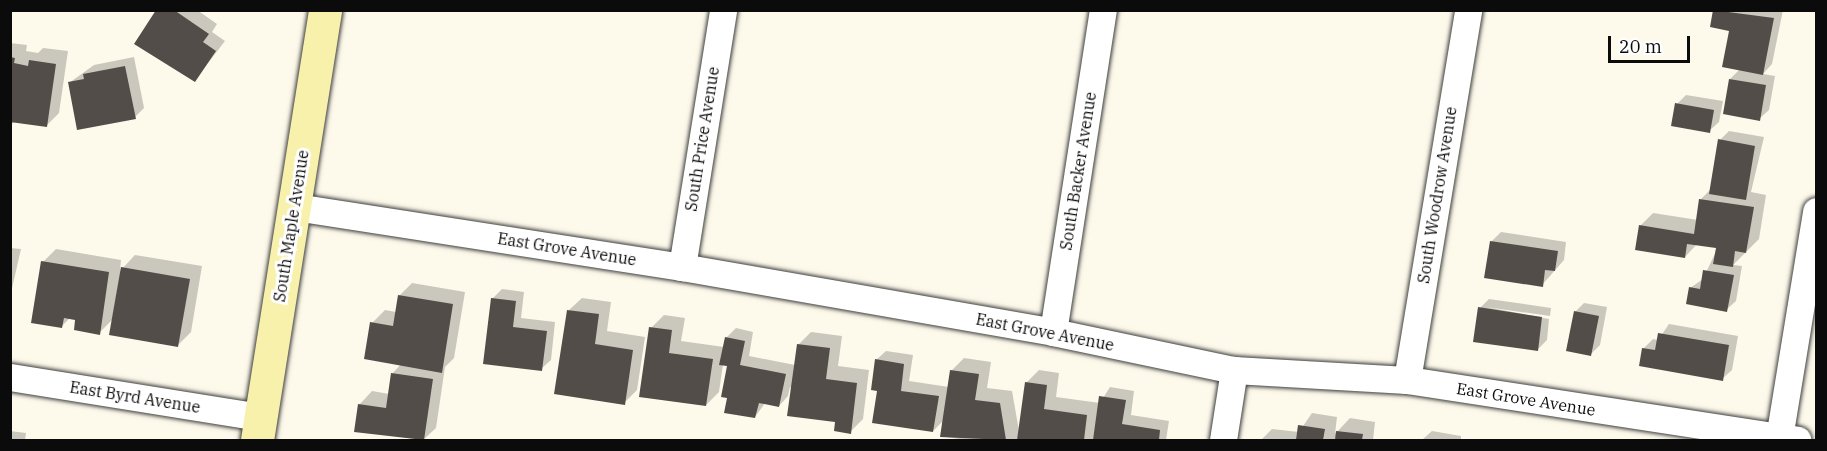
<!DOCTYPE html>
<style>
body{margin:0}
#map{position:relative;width:1827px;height:451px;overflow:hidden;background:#fdfaeb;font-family:"IBM Plex Serif",serif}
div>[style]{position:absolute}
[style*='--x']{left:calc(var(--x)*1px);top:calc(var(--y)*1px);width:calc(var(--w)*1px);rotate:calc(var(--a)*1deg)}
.shadow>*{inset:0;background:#0003}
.building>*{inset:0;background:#534d49}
.roads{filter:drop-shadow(0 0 2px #3e3e3e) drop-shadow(0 0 2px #3e3e3e)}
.minor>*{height:27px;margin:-13.5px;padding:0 13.5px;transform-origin:13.5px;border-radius:13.5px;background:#fff}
.secondary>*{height:33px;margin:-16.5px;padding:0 16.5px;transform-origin:16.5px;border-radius:16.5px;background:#f7f1ac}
span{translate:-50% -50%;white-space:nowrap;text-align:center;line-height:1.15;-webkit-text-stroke:6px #fff;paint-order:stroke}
.street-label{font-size:16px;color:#0b0b0b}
.frame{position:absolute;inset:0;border:12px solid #0b0b0b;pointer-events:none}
.scale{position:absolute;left:1608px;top:36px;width:82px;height:27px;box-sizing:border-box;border:3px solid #0b0b0b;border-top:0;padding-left:8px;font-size:18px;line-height:21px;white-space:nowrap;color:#0b0b0b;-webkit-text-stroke:4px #fff;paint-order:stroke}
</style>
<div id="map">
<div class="shadow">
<i style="clip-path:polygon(158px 10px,197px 10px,217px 24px,212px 32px,225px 41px,195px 80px)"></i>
<i style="clip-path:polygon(1714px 10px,1783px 10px,1772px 64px,1763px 74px,1775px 76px,1769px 110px,1759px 119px,1730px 79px,1740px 69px,1731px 29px)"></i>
<i style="clip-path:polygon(10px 43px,27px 45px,26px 51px,38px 53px,43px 48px,68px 51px,59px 113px,46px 126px,15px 121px,10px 126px)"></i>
<i style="clip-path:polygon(134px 57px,144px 108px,135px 117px,69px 83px,94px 65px)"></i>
<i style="clip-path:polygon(1686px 95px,1723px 101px,1719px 122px,1709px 131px,1677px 104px)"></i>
<i style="clip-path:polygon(1729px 131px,1764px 137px,1751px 192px,1766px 195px,1759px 239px,1733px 265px,1742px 266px,1736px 301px,1726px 310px,1690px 288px,1703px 279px,1718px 247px,1697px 244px,1685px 257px,1640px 226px,1653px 213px,1698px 220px,1701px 199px,1711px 189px,1720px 140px)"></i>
<i style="clip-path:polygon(1501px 232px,1566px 242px,1564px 260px,1542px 285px,1491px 242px)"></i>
<i style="clip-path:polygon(10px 248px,21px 249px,10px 297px)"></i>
<i style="clip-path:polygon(56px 249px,121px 260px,120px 271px,135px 255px,202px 266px,191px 332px,178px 345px,114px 318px,99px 333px,77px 319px,70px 318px,62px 326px,43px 262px)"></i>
<i style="clip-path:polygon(412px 283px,465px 292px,454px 358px,445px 367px,436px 428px,423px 440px,356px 431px,360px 404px,372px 391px,389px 394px,392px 374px,401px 364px,372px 323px,385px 310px,396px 312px,399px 296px)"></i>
<i style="clip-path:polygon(502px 289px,524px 292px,521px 318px,555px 322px,551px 360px,541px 369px,492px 299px)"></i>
<i style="clip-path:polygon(582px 298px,611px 302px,607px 331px,645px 337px,637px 390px,624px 403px,569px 310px)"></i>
<i style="clip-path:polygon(1489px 299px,1551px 308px,1550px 316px,1486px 307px,1549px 319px,1547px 340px,1537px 350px,1480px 308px)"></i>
<i style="clip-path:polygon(1584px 303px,1607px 307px,1600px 345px,1591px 354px,1575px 312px)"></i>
<i style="clip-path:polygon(664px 315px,685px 318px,681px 341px,724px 347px,726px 338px,736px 328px,753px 332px,749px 356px,795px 365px,798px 345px,811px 332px,842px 336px,838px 366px,869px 370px,863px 419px,850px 432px,790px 387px,788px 396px,779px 406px,765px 403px,755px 417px,729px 397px,729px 365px,723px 364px,719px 392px,706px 405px,651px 328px)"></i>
<i style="clip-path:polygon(1669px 324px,1738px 336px,1732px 370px,1722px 379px,1643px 349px,1653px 339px,1658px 340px)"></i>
<i style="clip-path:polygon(886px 351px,913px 355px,909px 381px,949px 387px,951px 371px,964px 358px,991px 362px,987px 388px,1012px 391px,1019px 431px,1026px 383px,1039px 370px,1059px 373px,1056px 397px,1100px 403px,1110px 387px,1134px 391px,1131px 415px,1169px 421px,1166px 440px,965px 440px,941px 436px,944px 420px,933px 431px,878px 390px,876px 360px)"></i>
<i style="clip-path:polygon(1312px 413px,1337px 417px,1335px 434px,1350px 418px,1375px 422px,1373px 440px,1261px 440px,1272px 429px,1299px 432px)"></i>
<i style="clip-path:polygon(10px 431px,26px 433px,25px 440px,10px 440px)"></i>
<i style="clip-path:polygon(1432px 431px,1461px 436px,1461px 440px,1422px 440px)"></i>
</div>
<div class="building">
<i style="clip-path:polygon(156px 10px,174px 10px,209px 34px,203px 42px,216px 51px,195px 82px,134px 44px)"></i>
<i style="clip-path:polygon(1713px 10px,1774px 18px,1763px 75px,1722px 67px,1729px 31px,1710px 27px)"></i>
<i style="clip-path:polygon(10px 57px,15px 58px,14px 63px,28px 66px,29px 60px,56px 64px,47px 127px,10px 122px)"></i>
<i style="clip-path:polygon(125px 66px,136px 119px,77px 130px,68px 82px,84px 79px,83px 74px)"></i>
<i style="clip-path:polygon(1729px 79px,1766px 85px,1760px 121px,1723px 114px)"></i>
<i style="clip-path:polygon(1675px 103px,1714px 110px,1710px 133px,1671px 126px)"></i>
<i style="clip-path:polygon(1718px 139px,1755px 146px,1746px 200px,1709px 194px)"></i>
<i style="clip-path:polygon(1699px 199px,1754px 207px,1746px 253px,1735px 251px,1733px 267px,1713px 264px,1716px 248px,1687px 244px,1685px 258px,1635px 250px,1639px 225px,1694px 234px)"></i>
<i style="clip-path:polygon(1490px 241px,1558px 251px,1555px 271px,1545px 270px,1543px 287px,1484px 278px)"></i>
<i style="clip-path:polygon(41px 261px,109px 272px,100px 335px,74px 330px,75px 320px,64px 318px,62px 328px,31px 323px)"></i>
<i style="clip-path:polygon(121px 267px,190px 279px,178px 347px,109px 335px)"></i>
<i style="clip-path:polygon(1703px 270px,1734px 275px,1727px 312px,1686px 304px,1689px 287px,1700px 289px)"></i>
<i style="clip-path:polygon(398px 295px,453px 304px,442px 373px,364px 359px,370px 322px,393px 326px)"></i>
<i style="clip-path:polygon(491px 298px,516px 301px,513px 327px,547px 331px,542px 371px,483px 364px)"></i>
<i style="clip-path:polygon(1478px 307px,1542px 317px,1538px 351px,1473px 342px)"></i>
<i style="clip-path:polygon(567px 310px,599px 314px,595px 344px,633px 350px,625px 405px,554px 394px)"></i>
<i style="clip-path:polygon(1574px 311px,1599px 316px,1591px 356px,1566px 351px)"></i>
<i style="clip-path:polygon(649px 327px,672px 330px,669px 353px,713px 359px,706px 406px,639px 397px)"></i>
<i style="clip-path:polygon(1658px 333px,1729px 345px,1723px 381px,1639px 366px,1642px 348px,1655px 350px)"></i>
<i style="clip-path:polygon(725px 337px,745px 341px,740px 365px,786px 374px,779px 407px,759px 403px,755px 418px,724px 413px,727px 398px,721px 397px,727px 366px,719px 365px)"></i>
<i style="clip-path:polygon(797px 344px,830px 348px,826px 379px,857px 383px,851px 434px,834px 431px,835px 422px,787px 416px)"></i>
<i style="clip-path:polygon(875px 359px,904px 364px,901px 391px,939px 396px,933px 432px,872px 423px,877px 391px,871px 390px)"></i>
<i style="clip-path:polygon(950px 370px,979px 374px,975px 400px,1000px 403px,1006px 440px,940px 437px)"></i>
<i style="clip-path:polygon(391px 373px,433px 379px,424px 440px,354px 432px,358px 404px,386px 408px)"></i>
<i style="clip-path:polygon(1025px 382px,1047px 385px,1044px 409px,1087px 415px,1084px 440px,1017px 440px)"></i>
<i style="clip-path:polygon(1099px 396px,1126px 400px,1122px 424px,1160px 430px,1159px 440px,1093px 440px)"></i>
<i style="clip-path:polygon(1298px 425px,1325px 429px,1323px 440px,1296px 440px)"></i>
<i style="clip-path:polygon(1336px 431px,1363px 434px,1362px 440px,1335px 440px)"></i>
</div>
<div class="roads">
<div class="minor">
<i style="--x:295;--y:207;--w:392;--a:8.8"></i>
<i style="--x:682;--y:267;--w:377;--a:9.9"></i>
<i style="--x:1053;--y:332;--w:185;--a:11.9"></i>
<i style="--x:1234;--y:370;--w:173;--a:3.3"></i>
<i style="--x:1407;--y:380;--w:395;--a:8.7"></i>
<i style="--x:682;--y:267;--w:260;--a:-80.9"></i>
<i style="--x:1053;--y:332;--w:326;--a:-81.2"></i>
<i style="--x:10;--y:377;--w:253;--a:9.1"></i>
<i style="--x:1407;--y:380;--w:375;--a:-80.6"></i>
<i style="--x:1779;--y:438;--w:230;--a:-80.7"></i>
<i style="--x:1223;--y:440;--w:71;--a:-81.1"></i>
</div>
<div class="secondary">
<i style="--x:257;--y:440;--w:435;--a:-81"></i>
</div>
</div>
<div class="street-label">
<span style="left:702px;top:139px;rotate:-81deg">South Price Avenue</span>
<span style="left:1078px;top:171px;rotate:-81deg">South Backer Avenue</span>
<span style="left:1437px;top:195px;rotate:-81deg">South Woodrow Avenue</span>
<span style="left:291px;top:226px;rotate:-81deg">South Maple Avenue</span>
<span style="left:567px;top:249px;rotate:9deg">East Grove Avenue</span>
<span style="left:1045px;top:332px;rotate:11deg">East Grove Avenue</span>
<span style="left:135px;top:397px;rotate:9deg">East Byrd Avenue</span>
<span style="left:1526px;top:399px;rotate:9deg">East Grove Avenue</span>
</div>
<div class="frame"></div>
<div class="scale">20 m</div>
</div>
